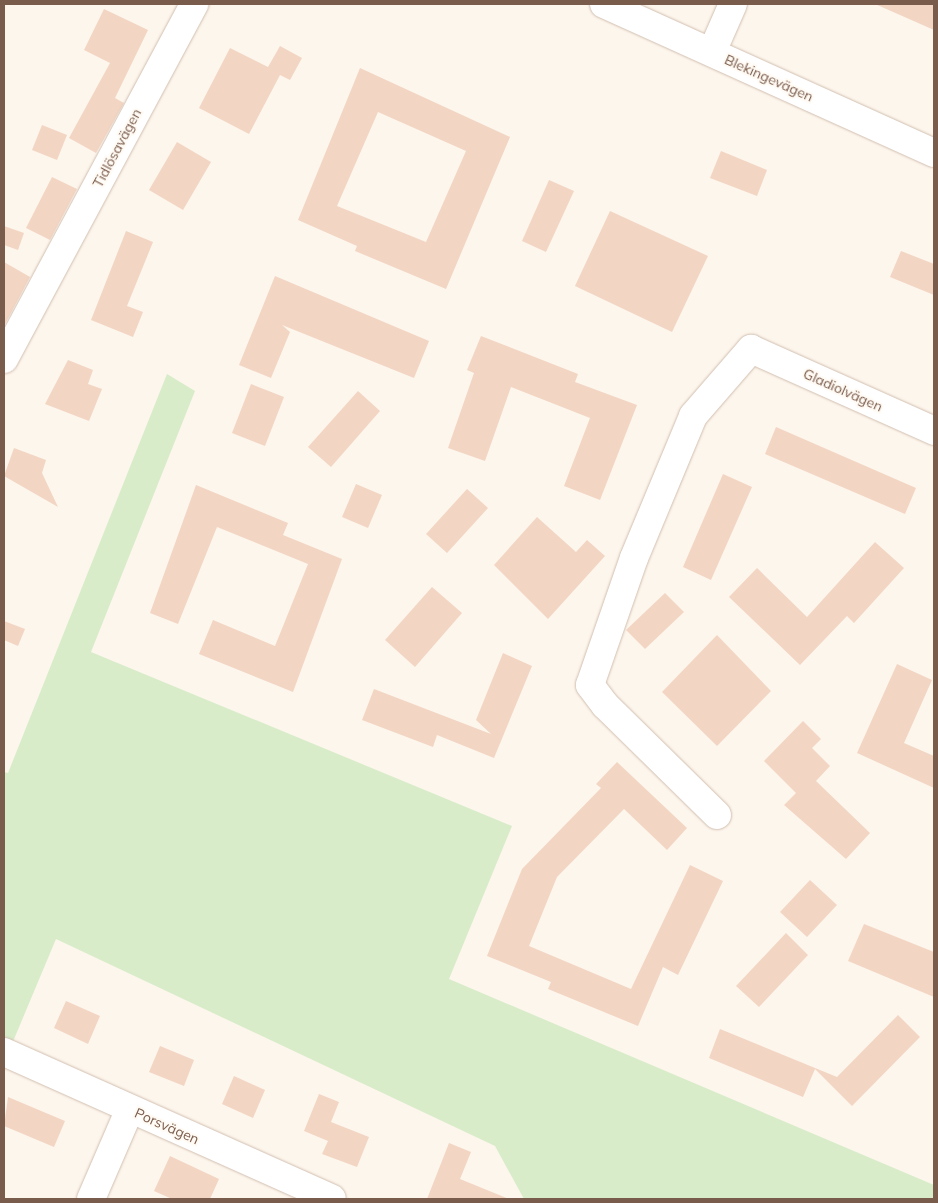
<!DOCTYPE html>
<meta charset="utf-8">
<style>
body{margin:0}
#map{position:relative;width:938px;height:1203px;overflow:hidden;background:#fdf6ec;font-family:Mulish,sans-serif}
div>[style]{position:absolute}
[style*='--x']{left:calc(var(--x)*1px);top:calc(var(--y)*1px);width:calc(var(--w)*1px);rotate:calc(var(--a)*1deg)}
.green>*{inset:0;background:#d8ecc9}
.building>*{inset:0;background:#f3d5c3}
.roads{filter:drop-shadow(0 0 1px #d1beb0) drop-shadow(0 0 1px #d1beb0)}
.minor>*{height:28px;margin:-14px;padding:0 14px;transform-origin:14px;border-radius:14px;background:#fff}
span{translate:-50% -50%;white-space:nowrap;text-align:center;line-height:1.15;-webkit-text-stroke:4px #fffaf3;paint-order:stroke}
.street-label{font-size:14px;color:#7a5c4d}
.frame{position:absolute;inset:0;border:5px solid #7a5c4d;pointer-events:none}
</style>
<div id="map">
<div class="green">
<i style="clip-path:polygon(167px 374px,195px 391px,91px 652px,512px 826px,449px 979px,934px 1185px,934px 1199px,524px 1199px,495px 1146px,56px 939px,4px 1063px,4px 772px,8px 773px)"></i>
</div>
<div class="building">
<i style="clip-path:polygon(875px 4px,934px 4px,934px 30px)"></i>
<i style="clip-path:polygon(104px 9px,148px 30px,115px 98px,124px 103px,96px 153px,69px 138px,110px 63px,84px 50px)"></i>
<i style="clip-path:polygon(280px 46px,302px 58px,290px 80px,280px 75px,249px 134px,199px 108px,230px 48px,268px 67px)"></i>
<i style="clip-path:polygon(evenodd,360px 68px,510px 137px,446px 289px,355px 251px,357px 246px,298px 220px,360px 68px,378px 112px,466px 151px,426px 242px,337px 206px,378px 112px)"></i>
<i style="clip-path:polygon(42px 125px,67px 135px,57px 160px,32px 150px)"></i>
<i style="clip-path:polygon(177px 142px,211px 162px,183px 210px,149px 190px)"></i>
<i style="clip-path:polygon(721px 151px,767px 170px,757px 196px,710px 178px)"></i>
<i style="clip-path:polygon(52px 177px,77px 189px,50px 240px,26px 228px)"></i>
<i style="clip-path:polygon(549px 180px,574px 191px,546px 252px,522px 241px)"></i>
<i style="clip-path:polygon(610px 211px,708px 256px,672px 332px,575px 286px)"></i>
<i style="clip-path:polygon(4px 226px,24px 233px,18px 250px,4px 245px)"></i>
<i style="clip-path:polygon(126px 231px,153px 242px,127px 306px,143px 312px,133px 337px,91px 320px)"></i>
<i style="clip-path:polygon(901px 251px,934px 264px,934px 295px,890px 277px)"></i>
<i style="clip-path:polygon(4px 262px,30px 277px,4px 326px)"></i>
<i style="clip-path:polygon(275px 276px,429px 341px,414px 378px,282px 325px,290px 332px,271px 378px,239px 365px)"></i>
<i style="clip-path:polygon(481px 336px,578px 374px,575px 382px,637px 405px,600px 500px,564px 486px,590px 418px,511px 387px,485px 461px,448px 448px,474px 373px,467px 370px)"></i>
<i style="clip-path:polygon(68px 360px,93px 370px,88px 384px,102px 389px,89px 421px,45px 404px)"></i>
<i style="clip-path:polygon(251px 384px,284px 397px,265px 446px,232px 433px)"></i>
<i style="clip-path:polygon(358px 391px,380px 411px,331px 467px,308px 447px)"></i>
<i style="clip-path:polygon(776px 427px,916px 488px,905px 514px,765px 454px)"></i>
<i style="clip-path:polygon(14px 448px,46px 460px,42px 473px,58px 507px,4px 476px)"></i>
<i style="clip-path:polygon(723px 474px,752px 487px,711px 580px,683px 567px)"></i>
<i style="clip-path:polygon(356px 484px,382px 495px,368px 528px,342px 517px)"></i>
<i style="clip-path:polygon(196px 485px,288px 523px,283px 535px,342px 559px,293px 692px,199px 654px,213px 620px,275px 646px,308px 564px,217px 527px,178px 624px,150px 613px)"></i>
<i style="clip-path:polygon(467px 489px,488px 508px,447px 553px,426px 534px)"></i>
<i style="clip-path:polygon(537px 517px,576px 552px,587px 540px,605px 556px,548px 619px,494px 565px)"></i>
<i style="clip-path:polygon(875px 542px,904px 568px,854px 623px,847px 616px,800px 665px,729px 597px,757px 568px,807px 617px)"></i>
<i style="clip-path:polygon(432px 587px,462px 613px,415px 667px,385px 640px)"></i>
<i style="clip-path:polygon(665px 593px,684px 612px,645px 649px,626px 630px)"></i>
<i style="clip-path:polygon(4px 621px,25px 629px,18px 646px,4px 640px)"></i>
<i style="clip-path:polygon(717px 635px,771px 691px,717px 746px,662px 692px)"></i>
<i style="clip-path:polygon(503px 653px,532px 666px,494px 758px,437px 735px,433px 747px,362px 720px,374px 689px,491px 734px,476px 720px)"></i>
<i style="clip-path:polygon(897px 664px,932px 680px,904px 743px,934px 756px,934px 788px,857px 753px)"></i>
<i style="clip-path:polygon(803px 721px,821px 739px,812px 748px,830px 766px,816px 781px,870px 833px,846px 859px,784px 805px,796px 793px,764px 761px)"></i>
<i style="clip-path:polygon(617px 762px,687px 828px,667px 850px,624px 809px,557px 877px,529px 946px,631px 989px,690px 865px,723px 881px,678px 975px,663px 967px,638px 1026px,548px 989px,551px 982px,487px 956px,522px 869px,601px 788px,596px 784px)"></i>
<i style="clip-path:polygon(810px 880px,837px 905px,807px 937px,780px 912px)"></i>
<i style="clip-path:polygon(864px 924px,934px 952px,934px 997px,848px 961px)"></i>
<i style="clip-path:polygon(786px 933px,808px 955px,759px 1007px,736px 986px)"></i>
<i style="clip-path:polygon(66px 1001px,100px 1016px,88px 1044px,54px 1028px)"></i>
<i style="clip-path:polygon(898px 1015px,920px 1037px,852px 1106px,815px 1069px,803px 1097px,709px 1058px,720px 1029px,837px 1077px)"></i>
<i style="clip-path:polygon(160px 1046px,194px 1060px,184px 1086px,149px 1072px)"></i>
<i style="clip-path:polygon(234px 1076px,265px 1090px,253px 1118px,222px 1104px)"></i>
<i style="clip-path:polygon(319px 1094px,339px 1102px,331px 1122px,369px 1137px,357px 1167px,322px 1154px,328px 1141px,304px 1131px)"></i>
<i style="clip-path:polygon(8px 1097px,65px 1121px,54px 1147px,4px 1126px)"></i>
<i style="clip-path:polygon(449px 1143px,471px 1152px,460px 1179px,509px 1199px,427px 1199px)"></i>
<i style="clip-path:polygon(170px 1156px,219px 1179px,210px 1199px,172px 1199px,154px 1191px)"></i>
</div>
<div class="roads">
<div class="minor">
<i style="--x:604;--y:4;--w:362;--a:24.3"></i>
<i style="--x:712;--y:52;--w:52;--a:-66.4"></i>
<i style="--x:4;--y:359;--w:403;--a:-61.8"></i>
<i style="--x:717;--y:815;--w:157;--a:-135.5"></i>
<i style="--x:605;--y:705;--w:25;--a:-127"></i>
<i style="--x:590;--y:685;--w:134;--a:-70.9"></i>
<i style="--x:634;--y:558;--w:154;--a:-67.4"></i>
<i style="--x:693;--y:416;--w:89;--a:-49.1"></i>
<i style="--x:751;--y:349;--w:201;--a:24.1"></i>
<i style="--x:4;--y:1052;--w:359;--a:24.1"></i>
<i style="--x:91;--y:1199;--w:98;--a:-66.6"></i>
</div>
</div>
<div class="street-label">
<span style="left:769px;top:78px;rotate:24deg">Blekingevägen</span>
<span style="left:117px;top:148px;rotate:-62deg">Tidlösavägen</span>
<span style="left:843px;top:390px;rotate:24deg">Gladiolvägen</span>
<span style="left:167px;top:1126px;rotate:24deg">Porsvägen</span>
</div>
<div class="frame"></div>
</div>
